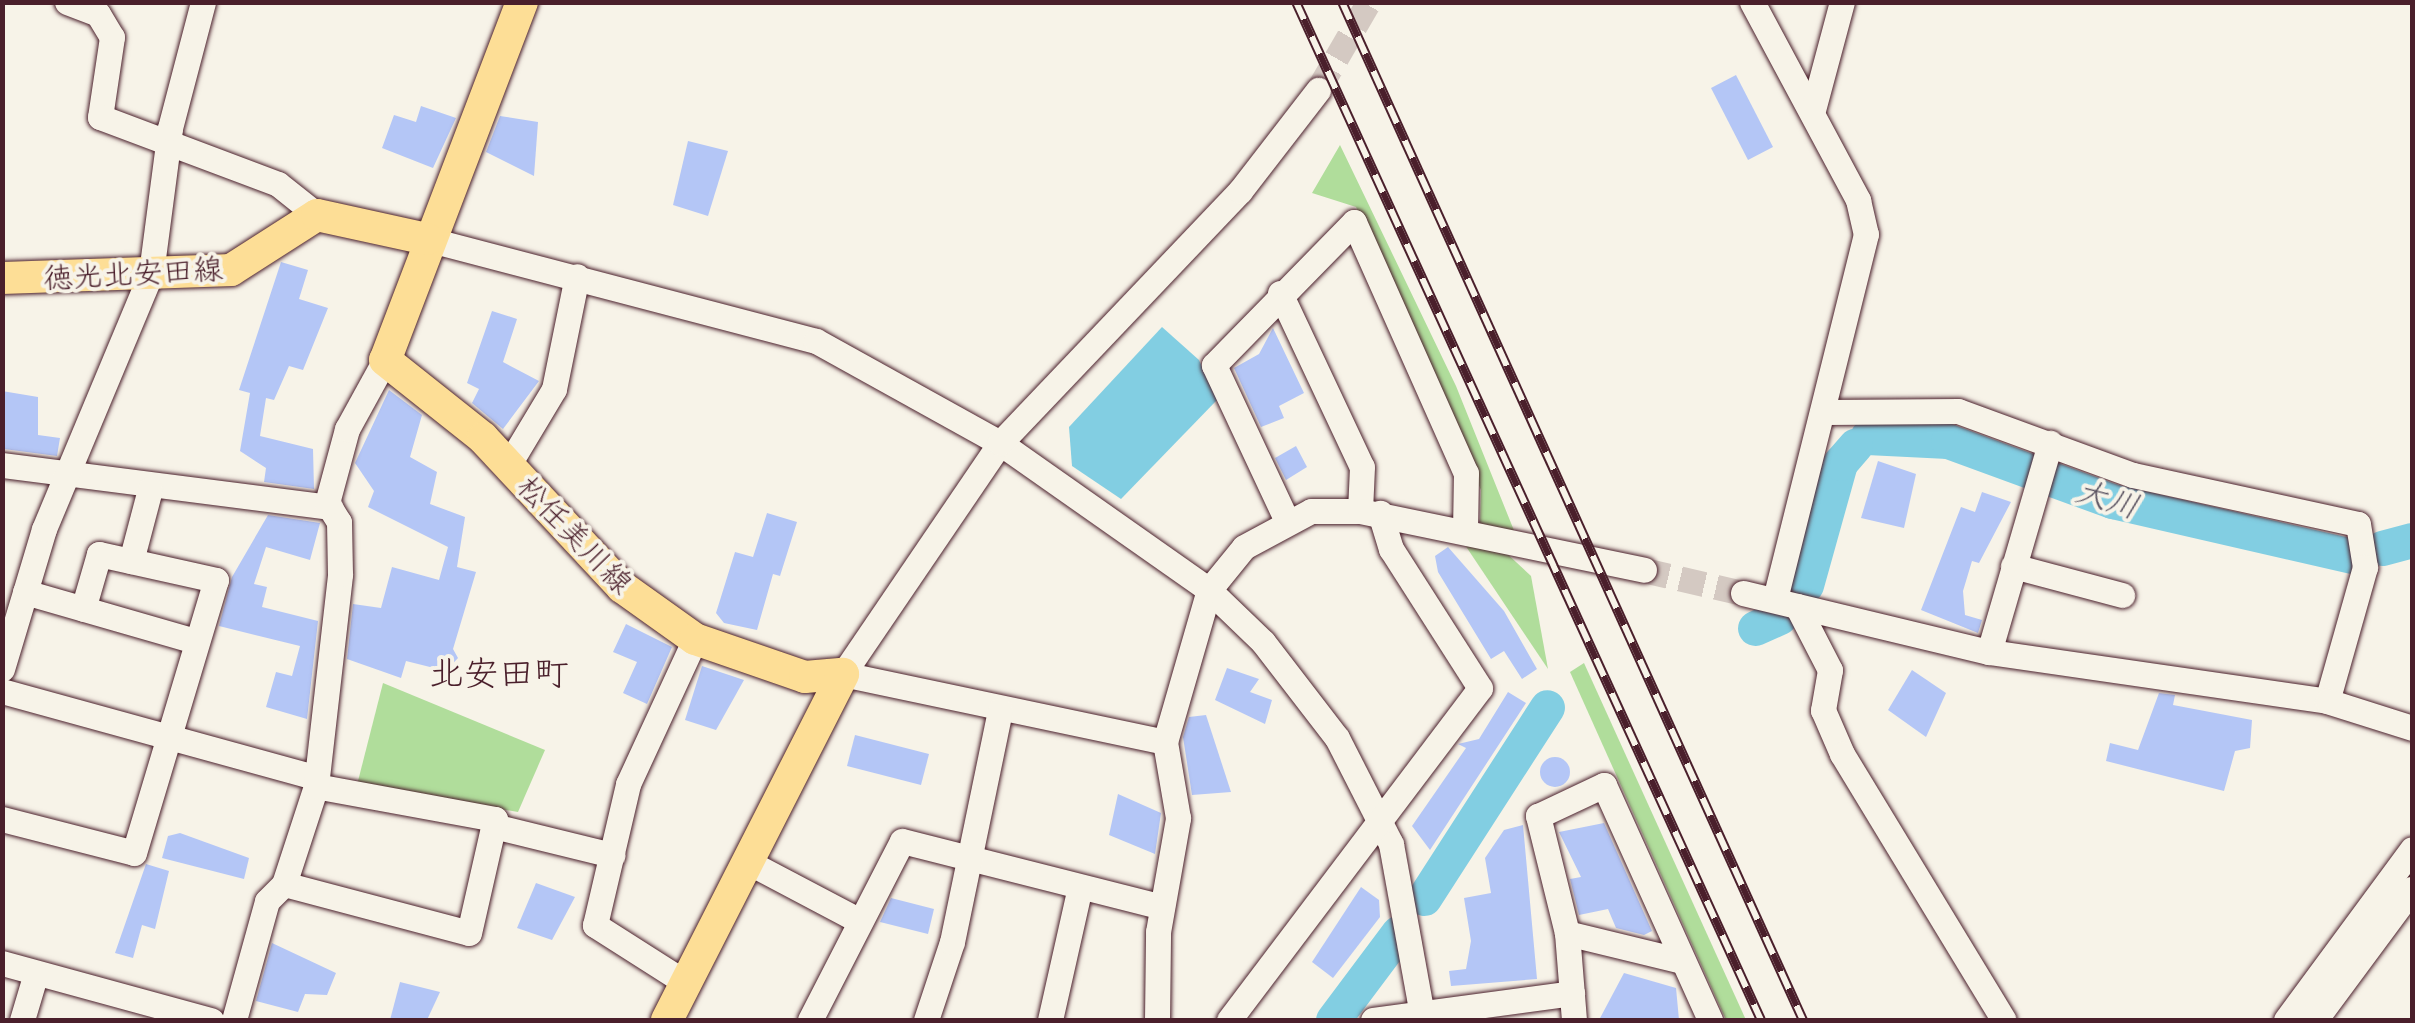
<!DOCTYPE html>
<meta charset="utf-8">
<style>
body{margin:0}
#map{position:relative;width:2415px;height:1023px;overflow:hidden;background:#f7f3e8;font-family:"Playpen Sans","Klee One",sans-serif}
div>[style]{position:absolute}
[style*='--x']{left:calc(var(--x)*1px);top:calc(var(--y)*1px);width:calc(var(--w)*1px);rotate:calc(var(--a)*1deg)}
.green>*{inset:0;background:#b0dd9b}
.water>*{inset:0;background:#82cee2}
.river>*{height:35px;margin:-17.5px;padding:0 17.5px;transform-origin:17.5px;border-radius:17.5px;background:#82cee2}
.building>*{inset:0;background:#b4c6f6}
.round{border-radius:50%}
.minor-tunnel>*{height:25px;margin-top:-12.5px;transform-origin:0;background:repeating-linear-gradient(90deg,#d4c9c2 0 25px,transparent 0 37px)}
.roads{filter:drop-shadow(0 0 2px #4a1f2b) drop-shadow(0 0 2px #4a1f2b)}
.minor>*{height:25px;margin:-12.5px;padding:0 12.5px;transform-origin:12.5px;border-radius:12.5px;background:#f7f3e8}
.major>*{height:32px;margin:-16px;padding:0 16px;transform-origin:16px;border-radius:16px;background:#fdde96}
.rail>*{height:10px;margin-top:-5px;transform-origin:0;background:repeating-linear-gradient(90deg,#f7f3e8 0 19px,#4a1f2b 0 38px);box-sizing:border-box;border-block:2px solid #4a1f2b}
span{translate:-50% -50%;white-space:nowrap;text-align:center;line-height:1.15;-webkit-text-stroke:8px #f7f3e8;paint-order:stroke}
.street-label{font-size:30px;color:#4a1f2b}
.water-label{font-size:32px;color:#5b5462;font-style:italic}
.quarter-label{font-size:35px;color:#4a1f2b}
.frame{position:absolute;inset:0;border:5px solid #4a1f2b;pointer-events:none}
</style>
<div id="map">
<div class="green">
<i style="clip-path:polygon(1340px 145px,1456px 386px,1515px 533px,1480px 524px,1481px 490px,1356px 207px,1312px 193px)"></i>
<i style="clip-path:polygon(1463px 542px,1502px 549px,1531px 576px,1548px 669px)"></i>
<i style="clip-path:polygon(1584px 663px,1746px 1020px,1726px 1020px,1570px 672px)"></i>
<i style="clip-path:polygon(383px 683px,545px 750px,518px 812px,357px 785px)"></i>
</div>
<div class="water">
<i style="clip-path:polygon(1162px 327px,1199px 360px,1217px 400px,1121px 499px,1072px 466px,1069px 427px)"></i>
</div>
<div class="river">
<i style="--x:1867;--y:437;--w:81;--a:2.8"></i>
<i style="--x:1948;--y:441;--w:175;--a:20.1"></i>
<i style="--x:2112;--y:501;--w:247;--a:12.9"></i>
<i style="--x:2382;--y:548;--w:31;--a:-15"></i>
<i style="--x:1806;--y:585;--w:127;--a:-74.4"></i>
<i style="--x:1840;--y:463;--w:23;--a:-49"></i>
<i style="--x:1755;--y:628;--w:27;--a:-24"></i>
<i style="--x:1424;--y:898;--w:227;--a:-57.2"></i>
<i style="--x:1333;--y:1020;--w:109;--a:-53.2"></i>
</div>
<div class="building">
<i style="clip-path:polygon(1736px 75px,1773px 147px,1748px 160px,1711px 88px)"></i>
<i style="clip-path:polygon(421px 106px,456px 118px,433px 168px,382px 148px,394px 115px,416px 122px)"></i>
<i style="clip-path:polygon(500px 116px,538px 122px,534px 176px,486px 152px)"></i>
<i style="clip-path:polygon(688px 141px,728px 151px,708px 216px,673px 205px)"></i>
<i style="clip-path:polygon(281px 262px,308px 270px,299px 299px,328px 308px,303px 370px,289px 366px,274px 400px,266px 398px,260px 436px,313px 449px,314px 489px,264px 482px,266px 468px,240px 451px,250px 393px,239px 390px)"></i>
<i style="clip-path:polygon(492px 311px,517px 319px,503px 362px,539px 381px,503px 429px,472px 403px,479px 389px,467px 383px)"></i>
<i style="clip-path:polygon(1273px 328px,1304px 393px,1279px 406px,1284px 418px,1261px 427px,1234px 368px,1259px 354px)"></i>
<i style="clip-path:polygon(389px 390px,422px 415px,410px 457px,437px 472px,430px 504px,465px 517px,457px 567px,476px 572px,453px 649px,458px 658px,446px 671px,406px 661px,401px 678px,347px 659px,353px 604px,381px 608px,392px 567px,439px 580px,448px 547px,368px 507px,374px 491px,355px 463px)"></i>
<i style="clip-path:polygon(2px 391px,38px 397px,38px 435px,60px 438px,57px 456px,4px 449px)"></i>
<i style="clip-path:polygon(1296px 446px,1307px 467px,1286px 480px,1275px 458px)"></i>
<i style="clip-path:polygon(1878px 461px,1916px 474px,1904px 528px,1861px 518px)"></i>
<i style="clip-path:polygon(1982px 492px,2011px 502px,1979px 563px,1972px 561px,1963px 591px,1965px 615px,1982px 620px,1978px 633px,1921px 610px,1961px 507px,1975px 512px)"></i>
<i style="clip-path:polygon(767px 513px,797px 522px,780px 576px,773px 574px,757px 630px,724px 623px,716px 613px,735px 552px,753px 557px)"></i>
<i style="clip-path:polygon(268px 515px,320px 523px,310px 560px,266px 547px,254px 584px,267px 587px,262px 607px,318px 621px,307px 719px,266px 707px,276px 672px,292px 676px,300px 646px,219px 626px,232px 577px)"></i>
<i style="clip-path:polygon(1448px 547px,1504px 611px,1537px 669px,1522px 679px,1504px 651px,1491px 659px,1438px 572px,1435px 556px)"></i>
<i style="clip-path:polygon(626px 624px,672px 647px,647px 704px,623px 693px,637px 662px,613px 652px)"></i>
<i style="clip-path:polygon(702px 666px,744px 680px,716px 730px,685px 720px)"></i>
<i style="clip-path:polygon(1227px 668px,1259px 679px,1250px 692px,1272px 700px,1265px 724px,1215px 700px)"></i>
<i style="clip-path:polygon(1912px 670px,1946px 693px,1926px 737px,1888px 710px)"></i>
<i style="clip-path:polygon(1508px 692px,1526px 703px,1430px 850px,1412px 826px,1466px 748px,1458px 744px,1479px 739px)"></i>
<i style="clip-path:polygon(2159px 693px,2175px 695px,2173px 705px,2252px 720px,2250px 748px,2235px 751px,2224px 791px,2106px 761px,2110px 743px,2138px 750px)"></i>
<i style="clip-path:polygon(1206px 715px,1231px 792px,1192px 795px,1183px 737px,1189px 717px)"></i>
<i style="clip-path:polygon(855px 735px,929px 754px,921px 785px,847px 766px)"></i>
<i class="round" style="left:1540px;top:757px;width:30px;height:30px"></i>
<i style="clip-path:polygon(1118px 794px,1161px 813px,1155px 854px,1109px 835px)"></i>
<i style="clip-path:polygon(1604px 823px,1652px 931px,1644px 935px,1616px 928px,1608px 909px,1579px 915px,1570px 879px,1581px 877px,1559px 832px)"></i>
<i style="clip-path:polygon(1523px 825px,1537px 979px,1451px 986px,1449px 971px,1466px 969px,1471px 941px,1464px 898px,1491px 893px,1485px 858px,1504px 830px)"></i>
<i style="clip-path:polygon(180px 833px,249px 858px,244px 879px,162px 858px,168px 836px)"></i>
<i style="clip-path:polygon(146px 864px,169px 871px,155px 929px,142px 925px,133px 958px,115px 953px)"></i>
<i style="clip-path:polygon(536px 883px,575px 897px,552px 940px,517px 928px)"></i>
<i style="clip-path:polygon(1361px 887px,1379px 900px,1380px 917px,1333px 978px,1312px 962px)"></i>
<i style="clip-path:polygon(891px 898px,934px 909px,928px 934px,880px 922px)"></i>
<i style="clip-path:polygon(272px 943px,336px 973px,327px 995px,305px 994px,298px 1012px,256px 1001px)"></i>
<i style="clip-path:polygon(1624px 973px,1676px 988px,1679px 1020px,1599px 1020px)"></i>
<i style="clip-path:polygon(400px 982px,440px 992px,427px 1020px,390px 1020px)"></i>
</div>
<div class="minor-tunnel">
<i style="--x:1318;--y:90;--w:102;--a:-59.9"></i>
<i style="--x:1644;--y:570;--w:102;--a:13.1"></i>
</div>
<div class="roads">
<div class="minor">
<i style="--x:67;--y:2;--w:33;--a:21"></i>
<i style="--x:98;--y:14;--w:27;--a:59"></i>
<i style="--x:112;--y:37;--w:81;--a:98.5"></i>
<i style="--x:100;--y:117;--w:190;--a:20.6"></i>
<i style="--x:278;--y:184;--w:50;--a:38.5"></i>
<i style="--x:1752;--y:2;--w:225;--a:61.8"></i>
<i style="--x:1858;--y:200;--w:35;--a:77"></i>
<i style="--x:1866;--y:234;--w:377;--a:104"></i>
<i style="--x:1813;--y:110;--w:112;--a:-75"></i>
<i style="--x:427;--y:239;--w:402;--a:14.7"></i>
<i style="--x:816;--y:341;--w:210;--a:29"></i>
<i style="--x:1000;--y:443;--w:256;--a:35.1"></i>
<i style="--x:1209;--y:590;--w:75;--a:43.9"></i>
<i style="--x:1263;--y:642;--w:121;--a:52.4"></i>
<i style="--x:1337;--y:738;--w:119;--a:63"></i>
<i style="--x:1391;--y:844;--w:179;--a:79.7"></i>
<i style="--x:1280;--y:293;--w:192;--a:64.8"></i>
<i style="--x:1362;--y:467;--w:44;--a:92.6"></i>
<i style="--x:1827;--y:412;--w:131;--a:-0.4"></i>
<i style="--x:1958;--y:411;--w:186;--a:20.1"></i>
<i style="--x:2133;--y:475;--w:230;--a:12.3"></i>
<i style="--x:2358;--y:524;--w:44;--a:80.8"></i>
<i style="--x:2365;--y:567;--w:139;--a:105.8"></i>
<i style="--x:509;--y:464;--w:87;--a:-59"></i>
<i style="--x:554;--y:389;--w:115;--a:-78.5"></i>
<i style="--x:2;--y:465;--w:331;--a:7.3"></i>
<i style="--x:1286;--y:519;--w:170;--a:-115.1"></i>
<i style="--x:1214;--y:365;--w:200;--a:-45.6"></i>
<i style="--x:1354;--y:222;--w:275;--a:66"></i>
<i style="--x:1466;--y:473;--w:57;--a:91"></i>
<i style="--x:131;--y:561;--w:74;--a:-75.2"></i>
<i style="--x:2013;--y:566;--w:113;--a:14.9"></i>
<i style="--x:25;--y:592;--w:177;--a:16.1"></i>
<i style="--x:1743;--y:593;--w:253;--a:13.5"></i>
<i style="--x:1989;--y:652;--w:342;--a:8.2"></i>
<i style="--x:2327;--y:701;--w:89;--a:17.6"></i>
<i style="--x:1797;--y:606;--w:72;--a:62.7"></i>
<i style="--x:1830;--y:670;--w:41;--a:99.9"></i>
<i style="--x:1823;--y:710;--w:48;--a:66.6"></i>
<i style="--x:1842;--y:754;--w:311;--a:58.7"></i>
<i style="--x:1989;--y:652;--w:218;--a:-73.7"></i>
<i style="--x:2;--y:669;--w:146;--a:-73.3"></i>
<i style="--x:44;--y:529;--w:277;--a:-67.3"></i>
<i style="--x:151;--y:273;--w:146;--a:-82.5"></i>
<i style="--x:170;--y:128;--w:130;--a:-75.3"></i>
<i style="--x:2;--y:691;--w:320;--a:15.4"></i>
<i style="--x:1165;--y:742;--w:329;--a:-168.1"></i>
<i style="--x:843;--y:674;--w:279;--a:-55.8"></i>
<i style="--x:1000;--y:443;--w:348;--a:-46.4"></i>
<i style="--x:1240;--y:191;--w:128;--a:-52.3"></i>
<i style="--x:2;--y:819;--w:136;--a:14.4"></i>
<i style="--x:134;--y:853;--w:285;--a:-73.3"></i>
<i style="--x:216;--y:580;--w:120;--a:-167.5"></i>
<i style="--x:99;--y:554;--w:57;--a:106.2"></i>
<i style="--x:494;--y:826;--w:122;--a:13.8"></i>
<i style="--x:748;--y:862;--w:124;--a:27.8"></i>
<i style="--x:284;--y:884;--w:191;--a:14.8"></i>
<i style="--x:469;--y:933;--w:117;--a:-77.2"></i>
<i style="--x:495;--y:819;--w:182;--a:-169.6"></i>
<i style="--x:1567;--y:933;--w:118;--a:13.7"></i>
<i style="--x:2;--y:963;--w:217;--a:15.3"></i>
<i style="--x:686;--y:983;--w:108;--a:-147.5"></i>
<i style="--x:595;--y:925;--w:145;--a:-76.8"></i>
<i style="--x:628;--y:784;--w:160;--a:-65.2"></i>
<i style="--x:22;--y:1020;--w:49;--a:-73.4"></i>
<i style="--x:234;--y:1020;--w:123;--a:-74.5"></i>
<i style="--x:267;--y:901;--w:24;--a:-45"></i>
<i style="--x:284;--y:884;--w:103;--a:-71.9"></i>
<i style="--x:316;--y:786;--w:213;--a:-83.5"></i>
<i style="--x:340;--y:574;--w:52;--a:-91.1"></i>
<i style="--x:339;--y:522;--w:22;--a:-122"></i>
<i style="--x:327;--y:503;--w:77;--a:-74.9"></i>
<i style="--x:347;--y:429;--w:79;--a:-61.2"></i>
<i style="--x:810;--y:1020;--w:201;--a:-62.8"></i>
<i style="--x:902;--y:841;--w:268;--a:14.2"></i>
<i style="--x:926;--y:1020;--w:82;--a:-71.6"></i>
<i style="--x:952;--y:942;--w:237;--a:-78.3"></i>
<i style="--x:1050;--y:1020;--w:136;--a:-77.3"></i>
<i style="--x:1157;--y:1020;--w:88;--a:-89.3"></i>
<i style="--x:1158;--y:932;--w:116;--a:-80"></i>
<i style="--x:1178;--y:818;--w:77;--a:-99.7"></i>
<i style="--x:1165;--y:742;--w:158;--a:-73.9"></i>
<i style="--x:1209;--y:590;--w:55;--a:-50.9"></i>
<i style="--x:1244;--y:547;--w:76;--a:-28.2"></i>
<i style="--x:1311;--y:511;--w:49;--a:0"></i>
<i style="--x:1360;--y:511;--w:290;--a:11.7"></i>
<i style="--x:1229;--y:1020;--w:416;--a:-52.9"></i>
<i style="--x:1480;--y:688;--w:165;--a:-122.6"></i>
<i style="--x:1391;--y:549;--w:38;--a:-107"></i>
<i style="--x:1373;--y:1020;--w:201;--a:-7.7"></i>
<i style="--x:1574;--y:1020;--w:87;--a:-94.6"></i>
<i style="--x:1567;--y:933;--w:121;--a:-103.9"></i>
<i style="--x:1538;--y:816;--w:73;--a:-25.2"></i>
<i style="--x:1604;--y:785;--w:258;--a:65.7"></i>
<i style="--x:2286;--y:1020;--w:212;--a:-53.6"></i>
<i style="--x:2315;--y:1020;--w:163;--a:-53.5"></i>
</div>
<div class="major">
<i style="--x:522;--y:2;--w:383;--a:110.9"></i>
<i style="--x:385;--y:360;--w:125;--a:38.5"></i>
<i style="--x:483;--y:438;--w:204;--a:47"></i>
<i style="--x:622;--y:587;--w:90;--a:35.5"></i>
<i style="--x:695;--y:639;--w:116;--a:19.1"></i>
<i style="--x:805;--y:677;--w:38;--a:-5"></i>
<i style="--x:2;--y:278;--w:229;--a:-2"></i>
<i style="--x:231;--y:270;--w:102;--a:-32.6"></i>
<i style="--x:317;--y:215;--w:113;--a:12.3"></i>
<i style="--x:667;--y:1020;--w:388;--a:-63"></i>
</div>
</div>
<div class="rail">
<i style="--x:1296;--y:2;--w:1119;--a:65.45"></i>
<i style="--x:1342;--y:2;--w:1118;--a:65.64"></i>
</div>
<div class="street-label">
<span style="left:133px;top:272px;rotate:-3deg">徳光北安田線</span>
<span style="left:576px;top:534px;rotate:46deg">松任美川線</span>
</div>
<div class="water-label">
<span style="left:2108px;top:497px;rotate:17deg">大川</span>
</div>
<div class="quarter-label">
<span style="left:499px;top:671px">北安田町</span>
</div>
<div class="frame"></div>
</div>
